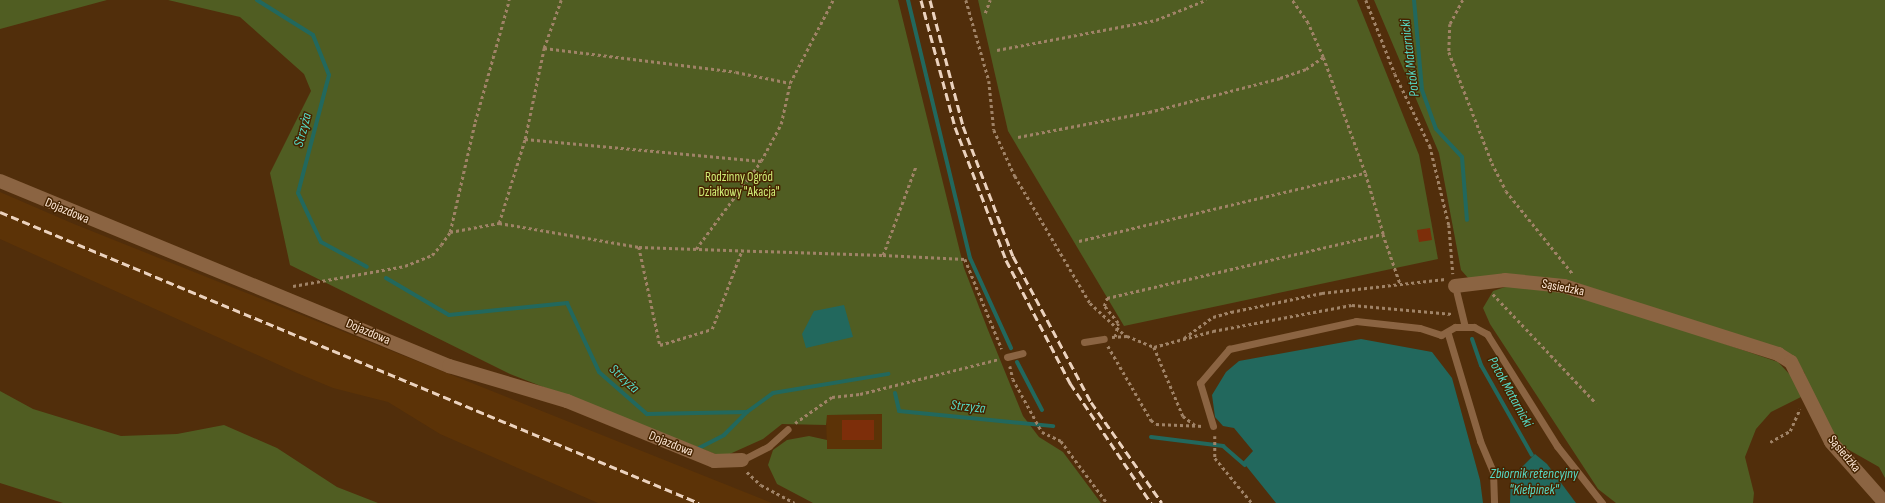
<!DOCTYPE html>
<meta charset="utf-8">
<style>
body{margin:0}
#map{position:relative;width:1885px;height:503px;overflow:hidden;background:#512e0b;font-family:"Sofia Sans Condensed",sans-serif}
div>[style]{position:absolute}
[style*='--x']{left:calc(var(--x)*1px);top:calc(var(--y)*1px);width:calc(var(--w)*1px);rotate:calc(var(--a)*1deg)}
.built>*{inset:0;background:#5c3307}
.green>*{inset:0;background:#505d22}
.water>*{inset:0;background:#22685d}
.stream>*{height:4px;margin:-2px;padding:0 2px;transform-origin:2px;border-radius:2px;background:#22685d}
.building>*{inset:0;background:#7d2e0a}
.path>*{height:2.5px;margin-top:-1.25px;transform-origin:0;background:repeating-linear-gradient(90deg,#a08367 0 3px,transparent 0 6px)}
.service>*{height:7px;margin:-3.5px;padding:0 3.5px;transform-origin:3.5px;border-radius:3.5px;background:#8b6442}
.minor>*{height:14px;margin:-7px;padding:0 7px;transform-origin:7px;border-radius:7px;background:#8b6442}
.rail>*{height:3px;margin-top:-1.5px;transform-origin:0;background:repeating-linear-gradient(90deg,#ebd2be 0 8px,transparent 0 12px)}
span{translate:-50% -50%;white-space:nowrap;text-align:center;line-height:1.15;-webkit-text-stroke:3px #462400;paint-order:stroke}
.park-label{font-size:13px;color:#d0ed76}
.street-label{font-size:13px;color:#fde6d4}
.water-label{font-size:14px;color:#56d9c4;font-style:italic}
</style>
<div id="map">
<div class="built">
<i style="clip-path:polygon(0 192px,74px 224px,772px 503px,598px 503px,440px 434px,388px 402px,333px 388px,297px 373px,0 239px)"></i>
<i style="clip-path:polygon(883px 414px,883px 449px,827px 449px,826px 415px)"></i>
</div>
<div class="green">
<i style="clip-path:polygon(0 0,107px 0,0 29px)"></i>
<i style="clip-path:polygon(168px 0,898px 0,964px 268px,988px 330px,1023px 416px,1039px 437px,1063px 452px,1101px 503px,813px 503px,777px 484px,768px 465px,773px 450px,787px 440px,809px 436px,827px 440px,827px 449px,882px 449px,882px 414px,827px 415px,826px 425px,782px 424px,763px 439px,723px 457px,510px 374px,290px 265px,270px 173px,311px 91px,304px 74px,240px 17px)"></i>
<i style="clip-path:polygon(978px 0,1357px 0,1419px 155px,1438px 259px,1124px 326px,1008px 131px)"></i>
<i style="clip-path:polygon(1374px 0,1885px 0,1885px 478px,1879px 467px,1842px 446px,1824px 423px,1804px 372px,1784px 352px,1579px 284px,1469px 279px,1461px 270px,1439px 153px)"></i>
<i style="clip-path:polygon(1514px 284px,1578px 294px,1778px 362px,1794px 379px,1801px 397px,1771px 412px,1756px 429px,1745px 457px,1754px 493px,1753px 503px,1616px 503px,1598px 489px,1490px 324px,1483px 308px,1493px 291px)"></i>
<i style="clip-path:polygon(0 391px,33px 409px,121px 436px,177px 434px,224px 425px,277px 448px,337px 487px,378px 503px,63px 503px,0 483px)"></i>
</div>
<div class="water">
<i style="clip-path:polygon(844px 305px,853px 337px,806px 348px,802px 334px,814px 311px)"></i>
<i style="clip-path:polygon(1361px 339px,1432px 352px,1452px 378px,1480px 480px,1483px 503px,1276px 503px,1243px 462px,1253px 451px,1234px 428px,1223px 426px,1215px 417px,1212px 395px,1226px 372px,1239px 361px)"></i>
<i style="clip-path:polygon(1535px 454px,1547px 464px,1576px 503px,1510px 503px,1511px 478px)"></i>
</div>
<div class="stream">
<i style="--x:257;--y:0;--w:66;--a:32"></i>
<i style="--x:313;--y:35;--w:43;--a:68.2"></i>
<i style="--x:329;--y:75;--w:122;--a:104.7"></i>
<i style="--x:298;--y:193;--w:54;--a:64.9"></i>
<i style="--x:321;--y:242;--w:52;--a:28.5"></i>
<i style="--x:908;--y:0;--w:265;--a:76.5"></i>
<i style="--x:970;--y:258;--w:99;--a:65.5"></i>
<i style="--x:1414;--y:0;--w:90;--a:84.9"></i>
<i style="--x:1422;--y:90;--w:41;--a:70.3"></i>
<i style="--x:1436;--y:129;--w:38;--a:47"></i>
<i style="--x:1462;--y:157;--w:63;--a:85.5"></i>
<i style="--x:386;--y:278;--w:73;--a:30.4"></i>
<i style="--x:449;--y:315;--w:119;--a:-5.8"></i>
<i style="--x:567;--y:303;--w:76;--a:65.1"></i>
<i style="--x:599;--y:372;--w:64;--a:41.2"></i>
<i style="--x:647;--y:414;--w:100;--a:-1.1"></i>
<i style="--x:747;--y:412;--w:32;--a:-36"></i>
<i style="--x:773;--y:393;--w:117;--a:-9.4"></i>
<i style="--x:1472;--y:339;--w:28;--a:71"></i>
<i style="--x:1481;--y:365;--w:103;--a:60.5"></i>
<i style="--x:1017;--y:362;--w:54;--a:62.5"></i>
<i style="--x:895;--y:393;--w:18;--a:77"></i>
<i style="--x:899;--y:411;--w:155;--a:5.6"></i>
<i style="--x:1151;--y:437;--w:73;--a:7.1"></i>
<i style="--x:1223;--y:446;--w:29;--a:41"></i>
<i style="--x:699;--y:448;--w:28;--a:-27"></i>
<i style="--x:724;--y:435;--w:33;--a:-45"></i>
</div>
<div class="building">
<i style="clip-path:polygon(1430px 228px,1432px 240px,1419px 242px,1417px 230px)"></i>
<i style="clip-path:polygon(842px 420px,874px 420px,874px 440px,842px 440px)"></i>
</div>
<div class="path">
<i style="--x:966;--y:0;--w:84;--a:74.1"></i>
<i style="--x:989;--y:81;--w:49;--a:84.2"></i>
<i style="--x:994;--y:130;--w:51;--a:65.5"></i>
<i style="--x:1015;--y:176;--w:147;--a:59.4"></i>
<i style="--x:1090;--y:303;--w:49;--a:42.5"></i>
<i style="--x:1366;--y:0;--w:79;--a:68.6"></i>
<i style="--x:1395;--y:74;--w:80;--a:64.1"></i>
<i style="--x:1430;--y:146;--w:81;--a:76.5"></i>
<i style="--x:1449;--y:225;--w:49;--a:85.3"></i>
<i style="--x:1463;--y:0;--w:27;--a:118"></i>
<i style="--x:1450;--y:24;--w:28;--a:92"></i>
<i style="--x:1449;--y:52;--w:119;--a:68.8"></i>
<i style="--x:1492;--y:163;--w:31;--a:63"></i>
<i style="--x:1506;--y:191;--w:107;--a:51.1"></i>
<i style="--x:985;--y:13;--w:14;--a:-69"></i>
<i style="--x:544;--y:48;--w:193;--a:7.1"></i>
<i style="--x:736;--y:72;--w:55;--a:11.5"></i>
<i style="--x:997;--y:50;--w:162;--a:-10.7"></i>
<i style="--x:1156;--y:20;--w:54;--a:-21.8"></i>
<i style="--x:1018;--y:137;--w:133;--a:-10.8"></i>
<i style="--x:1149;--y:112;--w:135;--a:-14.5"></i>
<i style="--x:1280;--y:78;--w:28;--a:-19"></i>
<i style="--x:1306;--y:69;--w:21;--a:-35"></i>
<i style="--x:525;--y:139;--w:237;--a:5.3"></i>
<i style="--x:499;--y:223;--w:88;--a:-72.8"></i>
<i style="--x:525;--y:139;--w:93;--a:-78.2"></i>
<i style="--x:544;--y:48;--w:51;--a:-70.5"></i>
<i style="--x:450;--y:232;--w:50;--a:-10.4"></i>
<i style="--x:499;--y:223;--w:142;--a:9.7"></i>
<i style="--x:639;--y:247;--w:244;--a:1.9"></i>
<i style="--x:883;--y:255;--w:95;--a:-69.7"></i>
<i style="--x:1383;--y:234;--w:52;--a:70.9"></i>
<i style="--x:1079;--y:241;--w:294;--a:-13.4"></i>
<i style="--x:1365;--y:173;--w:123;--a:-109.9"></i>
<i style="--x:1323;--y:57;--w:37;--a:-114"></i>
<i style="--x:1308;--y:23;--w:28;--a:-125"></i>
<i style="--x:639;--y:247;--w:100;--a:77.9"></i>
<i style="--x:660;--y:345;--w:54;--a:-17.1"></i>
<i style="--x:712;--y:329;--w:85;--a:-69.2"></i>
<i style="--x:696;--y:249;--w:109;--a:-53.5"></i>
<i style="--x:761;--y:161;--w:42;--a:-61.6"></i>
<i style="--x:781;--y:124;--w:42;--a:-77.6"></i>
<i style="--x:790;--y:83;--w:93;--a:-62.6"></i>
<i style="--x:883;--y:255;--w:82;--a:2.8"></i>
<i style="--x:965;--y:259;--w:97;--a:67.7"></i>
<i style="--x:293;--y:286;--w:114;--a:-10.1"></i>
<i style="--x:405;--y:266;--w:29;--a:-22"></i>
<i style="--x:432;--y:255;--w:13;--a:-48"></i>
<i style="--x:441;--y:245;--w:16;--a:-55"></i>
<i style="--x:450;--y:232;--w:113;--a:-77.2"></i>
<i style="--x:475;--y:122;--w:127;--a:-74.4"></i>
<i style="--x:1493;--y:294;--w:150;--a:46.6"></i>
<i style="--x:1112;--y:337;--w:15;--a:-4"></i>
<i style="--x:1127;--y:336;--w:29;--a:22"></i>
<i style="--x:1154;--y:347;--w:61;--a:-15.2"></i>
<i style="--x:1213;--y:331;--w:141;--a:-10.6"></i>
<i style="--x:1352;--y:305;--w:101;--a:5.1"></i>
<i style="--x:1115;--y:337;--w:14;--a:-78"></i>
<i style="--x:1118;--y:323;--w:22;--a:-129"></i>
<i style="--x:1104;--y:306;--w:9;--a:-69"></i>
<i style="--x:1107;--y:298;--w:283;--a:-13.1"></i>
<i style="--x:1383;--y:234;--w:64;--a:-106.4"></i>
<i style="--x:1184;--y:338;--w:36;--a:-36"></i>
<i style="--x:1213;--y:317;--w:19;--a:-16"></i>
<i style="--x:1231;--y:312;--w:93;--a:-11.8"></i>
<i style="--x:1322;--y:293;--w:124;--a:-6.5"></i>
<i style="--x:1108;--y:346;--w:86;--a:59.8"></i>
<i style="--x:1151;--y:420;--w:6;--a:39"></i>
<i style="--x:1156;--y:424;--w:48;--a:2.4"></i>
<i style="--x:1154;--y:347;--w:75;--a:67.2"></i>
<i style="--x:1183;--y:416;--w:15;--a:37"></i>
<i style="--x:1010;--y:366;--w:13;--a:77"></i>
<i style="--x:1013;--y:379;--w:60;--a:61.3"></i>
<i style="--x:1042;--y:432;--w:21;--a:25"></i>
<i style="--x:1061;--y:441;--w:77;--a:53.4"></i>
<i style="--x:795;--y:423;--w:45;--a:-35.1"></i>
<i style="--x:832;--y:397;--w:28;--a:-6"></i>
<i style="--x:860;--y:394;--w:143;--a:-14.1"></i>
<i style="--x:1215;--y:436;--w:22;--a:90"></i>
<i style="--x:1215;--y:458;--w:58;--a:50.6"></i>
<i style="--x:1770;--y:442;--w:23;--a:-29"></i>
<i style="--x:1790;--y:431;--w:24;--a:-66"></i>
<i style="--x:747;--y:472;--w:19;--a:43"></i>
<i style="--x:761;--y:485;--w:38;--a:28"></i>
</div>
<div class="service">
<i style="--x:1455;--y:286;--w:42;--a:76.3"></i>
<i style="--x:1448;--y:334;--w:112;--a:73.3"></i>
<i style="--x:1480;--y:441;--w:34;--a:67"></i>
<i style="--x:1493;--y:472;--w:31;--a:88"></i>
<i style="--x:1084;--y:342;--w:20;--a:-9"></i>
<i style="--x:1007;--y:357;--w:16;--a:-14"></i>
<i style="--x:1213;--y:426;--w:45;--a:-106.8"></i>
<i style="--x:1200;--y:383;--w:45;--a:-49.5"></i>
<i style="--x:1229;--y:349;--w:130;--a:-12.4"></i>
<i style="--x:1356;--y:321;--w:64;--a:6.2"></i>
<i style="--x:1420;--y:328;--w:22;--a:18"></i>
<i style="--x:1441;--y:335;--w:16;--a:-30"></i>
<i style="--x:1455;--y:327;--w:19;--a:0"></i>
<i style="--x:1474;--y:327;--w:15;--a:28"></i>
<i style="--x:1487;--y:334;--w:132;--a:58"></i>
<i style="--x:1557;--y:446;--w:73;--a:51.7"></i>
<i style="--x:742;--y:460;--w:30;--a:-27"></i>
<i style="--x:769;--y:446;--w:25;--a:-42"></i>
</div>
<div class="minor">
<i style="--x:0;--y:181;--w:486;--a:22.4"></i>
<i style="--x:449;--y:366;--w:123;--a:16.5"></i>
<i style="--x:567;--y:401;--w:159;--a:22.2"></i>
<i style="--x:714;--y:461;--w:28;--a:-2"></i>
<i style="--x:1455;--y:286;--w:50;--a:-6.8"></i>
<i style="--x:1505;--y:280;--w:59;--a:5.8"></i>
<i style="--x:1564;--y:286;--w:225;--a:17.6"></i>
<i style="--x:1778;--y:354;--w:15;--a:32"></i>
<i style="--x:1791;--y:362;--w:89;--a:63.4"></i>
<i style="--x:1831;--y:442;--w:81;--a:48.5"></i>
</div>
<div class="rail">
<i style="--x:921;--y:0;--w:131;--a:75"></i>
<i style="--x:955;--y:127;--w:142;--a:69"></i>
<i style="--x:1006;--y:260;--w:139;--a:62.5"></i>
<i style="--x:1070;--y:383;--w:145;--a:56"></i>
<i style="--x:930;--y:0;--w:130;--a:75.3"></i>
<i style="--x:963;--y:126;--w:139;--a:69"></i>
<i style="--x:1013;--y:256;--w:166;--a:61.9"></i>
<i style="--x:1091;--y:402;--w:123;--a:54.9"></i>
<i style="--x:0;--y:212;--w:757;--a:22.6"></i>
</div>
<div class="park-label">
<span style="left:739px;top:185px">Rodzinny Ogród<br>Działkowy "Akacja"</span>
</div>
<div class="street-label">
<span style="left:67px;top:211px;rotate:23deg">Dojazdowa</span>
<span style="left:1563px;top:288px;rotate:11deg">Sąsiedzka</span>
<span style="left:368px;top:332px;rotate:23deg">Dojazdowa</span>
<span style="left:671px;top:444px;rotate:22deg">Dojazdowa</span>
<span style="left:1844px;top:454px;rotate:50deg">Sąsiedzka</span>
</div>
<div class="water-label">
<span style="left:1410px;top:58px;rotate:-97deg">Potok Matarnicki</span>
<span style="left:303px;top:130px;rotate:-75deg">Strzyża</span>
<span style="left:624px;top:379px;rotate:42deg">Strzyża</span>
<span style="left:1510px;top:392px;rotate:61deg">Potok Matarnicki</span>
<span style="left:968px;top:407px;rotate:6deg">Strzyża</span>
<span style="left:1534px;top:482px">Zbiornik retencyjny<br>"Kiełpinek"</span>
</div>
</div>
